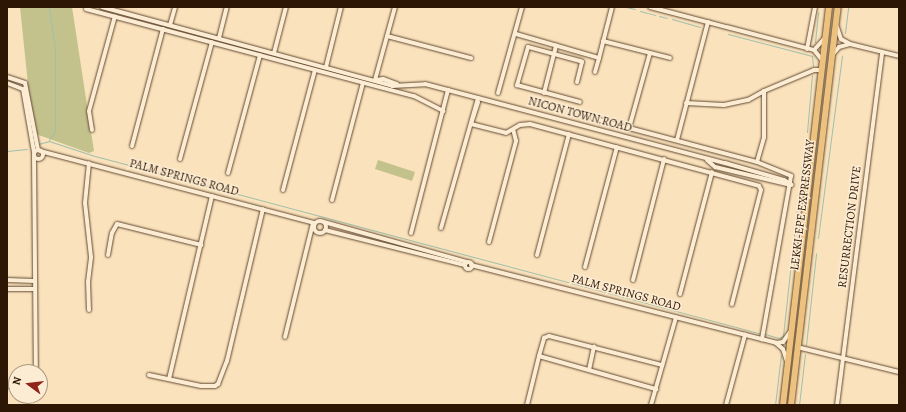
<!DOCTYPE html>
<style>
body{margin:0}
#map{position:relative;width:906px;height:412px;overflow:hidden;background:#fae2bc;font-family:Alegreya,serif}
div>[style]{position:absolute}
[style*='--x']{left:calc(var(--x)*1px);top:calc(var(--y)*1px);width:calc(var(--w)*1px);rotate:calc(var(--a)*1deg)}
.green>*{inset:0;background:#c4c28c}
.stream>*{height:1px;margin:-0.5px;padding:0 0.5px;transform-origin:0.5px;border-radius:0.5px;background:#9fbfab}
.roads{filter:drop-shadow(0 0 1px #614932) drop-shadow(0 0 1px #614932)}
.minor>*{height:4px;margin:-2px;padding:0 2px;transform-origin:2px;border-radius:2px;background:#fcecd3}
.minor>.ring{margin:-2px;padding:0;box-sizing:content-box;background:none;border:4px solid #fcecd3;border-radius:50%}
.highway>*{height:5.5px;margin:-2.75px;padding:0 2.75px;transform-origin:2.75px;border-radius:2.75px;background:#edc17e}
span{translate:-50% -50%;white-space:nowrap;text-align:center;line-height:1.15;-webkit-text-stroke:3px #fcecd3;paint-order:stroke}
.street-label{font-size:12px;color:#2e1604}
.frame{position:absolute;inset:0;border:8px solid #2e1604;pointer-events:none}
.north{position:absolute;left:8px;top:364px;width:40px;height:40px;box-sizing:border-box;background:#fcecd3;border:1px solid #aa9680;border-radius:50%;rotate:285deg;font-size:11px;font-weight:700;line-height:16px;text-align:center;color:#2e1604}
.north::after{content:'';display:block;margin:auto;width:14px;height:18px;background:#8f2418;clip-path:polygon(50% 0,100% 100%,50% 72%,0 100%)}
</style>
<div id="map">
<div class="green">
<i style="clip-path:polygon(20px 7px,72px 7px,94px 151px,89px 153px,33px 133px)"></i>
<i style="clip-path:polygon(378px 160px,415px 172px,412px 181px,375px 169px)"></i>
</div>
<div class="stream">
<i style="--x:626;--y:7;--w:9;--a:13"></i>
<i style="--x:640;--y:11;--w:16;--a:15"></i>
<i style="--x:659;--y:16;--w:8;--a:14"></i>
<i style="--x:672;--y:19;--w:29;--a:16"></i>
<i style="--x:845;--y:33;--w:26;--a:-83"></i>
<i style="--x:728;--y:34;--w:87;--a:14.7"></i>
<i style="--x:812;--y:56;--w:10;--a:84"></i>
<i style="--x:815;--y:42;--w:30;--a:-84"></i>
<i style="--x:807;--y:132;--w:57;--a:-85"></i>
<i style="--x:49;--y:140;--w:11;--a:-56"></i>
<i style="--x:55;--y:131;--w:82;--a:-90"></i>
<i style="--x:55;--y:49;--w:42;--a:-98.1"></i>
<i style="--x:38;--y:144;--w:11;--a:-15"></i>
<i style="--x:49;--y:141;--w:48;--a:18.1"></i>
<i style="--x:95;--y:156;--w:690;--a:14.94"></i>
<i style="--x:7;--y:151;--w:20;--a:-6"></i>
<i style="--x:803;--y:160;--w:23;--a:-83"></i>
<i style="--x:801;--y:174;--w:9;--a:-84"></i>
<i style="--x:818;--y:238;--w:184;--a:-82.5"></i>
<i style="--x:765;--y:334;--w:15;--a:16"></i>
<i style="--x:779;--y:338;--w:4;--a:-27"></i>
<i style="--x:783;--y:336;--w:129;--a:-83.8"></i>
<i style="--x:806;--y:345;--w:92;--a:-83.7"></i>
<i style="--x:775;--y:405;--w:50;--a:-83.2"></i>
<i style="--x:799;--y:405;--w:51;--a:-83.3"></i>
</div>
<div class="roads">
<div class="minor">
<i style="--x:102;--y:7;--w:301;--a:15.2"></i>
<i style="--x:392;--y:86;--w:33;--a:-3"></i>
<i style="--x:425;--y:84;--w:310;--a:14.8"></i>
<i style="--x:725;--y:163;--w:61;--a:16.1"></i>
<i style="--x:784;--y:180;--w:9;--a:32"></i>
<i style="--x:650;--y:7;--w:170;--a:14.7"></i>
<i style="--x:814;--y:50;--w:14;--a:51"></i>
<i style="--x:86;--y:9;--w:339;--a:14.9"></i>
<i style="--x:414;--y:96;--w:33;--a:27"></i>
<i style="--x:170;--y:25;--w:19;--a:-74"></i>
<i style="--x:837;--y:27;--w:13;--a:72"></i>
<i style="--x:841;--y:39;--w:10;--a:29"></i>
<i style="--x:850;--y:44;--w:50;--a:13.8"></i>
<i style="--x:516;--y:34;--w:86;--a:16.1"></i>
<i style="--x:599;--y:58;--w:53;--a:-75.7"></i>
<i style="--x:387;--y:36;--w:87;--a:14.7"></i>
<i style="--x:219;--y:38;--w:32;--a:-76"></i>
<i style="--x:603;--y:41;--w:69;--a:14.2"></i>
<i style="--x:807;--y:49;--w:43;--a:-79.2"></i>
<i style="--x:814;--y:50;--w:15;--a:-48"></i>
<i style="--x:274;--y:53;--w:48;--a:-75.4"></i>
<i style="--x:650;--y:53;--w:78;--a:105.6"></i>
<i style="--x:629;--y:128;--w:132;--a:14.9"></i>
<i style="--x:757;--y:162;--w:37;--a:22"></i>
<i style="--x:791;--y:176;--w:166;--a:100.1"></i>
<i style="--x:833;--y:54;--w:9;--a:-49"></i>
<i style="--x:839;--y:47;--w:11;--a:-15"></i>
<i style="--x:326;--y:67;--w:62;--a:-76"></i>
<i style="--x:595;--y:72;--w:15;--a:-74"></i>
<i style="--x:7;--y:77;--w:19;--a:18"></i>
<i style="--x:25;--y:83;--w:68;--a:79"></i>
<i style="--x:375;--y:80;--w:76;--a:-74.7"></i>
<i style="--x:376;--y:80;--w:7;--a:-8"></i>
<i style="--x:383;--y:79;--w:15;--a:20"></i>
<i style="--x:577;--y:82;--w:21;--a:-76"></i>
<i style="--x:582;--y:62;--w:2;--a:-153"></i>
<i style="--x:580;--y:61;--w:54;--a:-164.9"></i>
<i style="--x:528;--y:47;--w:40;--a:106"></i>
<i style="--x:517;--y:85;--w:65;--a:15.1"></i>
<i style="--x:7;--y:83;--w:17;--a:21"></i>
<i style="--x:23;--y:89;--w:64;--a:80.1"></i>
<i style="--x:498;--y:93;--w:89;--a:-74.4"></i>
<i style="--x:544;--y:93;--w:49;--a:-75.7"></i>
<i style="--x:686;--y:103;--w:38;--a:3"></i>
<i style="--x:724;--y:105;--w:25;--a:-12"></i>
<i style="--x:748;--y:100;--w:18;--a:-29"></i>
<i style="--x:764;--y:91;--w:54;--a:-22.8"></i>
<i style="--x:814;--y:70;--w:7;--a:0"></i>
<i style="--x:593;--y:118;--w:37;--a:16"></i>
<i style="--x:471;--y:124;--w:36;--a:14"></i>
<i style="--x:506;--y:133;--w:16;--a:-30"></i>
<i style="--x:520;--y:125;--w:10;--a:-6"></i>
<i style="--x:530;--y:124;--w:237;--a:15.1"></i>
<i style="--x:759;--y:186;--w:4;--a:63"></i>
<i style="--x:761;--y:190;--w:118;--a:104.3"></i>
<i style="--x:471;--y:124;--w:23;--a:-72"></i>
<i style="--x:92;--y:130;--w:19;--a:-99"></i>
<i style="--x:89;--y:111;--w:98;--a:-74.7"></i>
<i style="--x:677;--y:140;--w:122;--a:-75.3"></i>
<i style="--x:132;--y:146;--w:121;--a:-75.2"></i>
<i class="ring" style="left:33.5px;top:149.5px;width:5px;height:5px"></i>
<i style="--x:40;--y:151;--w:284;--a:14.7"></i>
<i style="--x:34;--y:155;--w:217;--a:89.5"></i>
<i style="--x:180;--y:159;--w:121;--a:-74.7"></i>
<i style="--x:707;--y:160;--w:11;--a:41"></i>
<i style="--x:715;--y:167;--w:78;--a:13.3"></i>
<i style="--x:757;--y:162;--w:26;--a:-74"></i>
<i style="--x:764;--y:137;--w:46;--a:-90"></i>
<i style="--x:228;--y:173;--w:122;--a:-74.8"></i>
<i style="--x:283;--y:190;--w:124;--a:-75.1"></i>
<i style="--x:332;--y:200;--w:121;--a:-75.2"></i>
<i class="ring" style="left:314px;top:221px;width:8px;height:8px"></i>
<i style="--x:324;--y:222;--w:148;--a:15.6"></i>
<i style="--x:441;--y:228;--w:135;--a:-74.1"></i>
<i style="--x:325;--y:230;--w:143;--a:14.1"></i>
<i style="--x:411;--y:233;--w:148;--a:-75.5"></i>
<i style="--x:489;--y:242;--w:105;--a:-75"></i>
<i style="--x:516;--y:141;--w:12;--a:-104"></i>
<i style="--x:108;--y:255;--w:22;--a:-80"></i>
<i style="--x:112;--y:233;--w:10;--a:-61"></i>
<i style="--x:117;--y:224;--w:87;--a:14"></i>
<i style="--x:537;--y:255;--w:125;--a:-75.2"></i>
<i class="ring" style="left:464.5px;top:261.5px;width:3px;height:3px"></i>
<i style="--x:471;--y:265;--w:315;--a:14.3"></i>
<i style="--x:776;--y:343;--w:9;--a:41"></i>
<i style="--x:783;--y:349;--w:13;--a:72"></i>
<i style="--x:585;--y:267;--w:124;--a:-75.1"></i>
<i style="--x:7;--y:280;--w:27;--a:2"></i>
<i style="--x:633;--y:280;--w:125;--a:-75.6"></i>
<i style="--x:7;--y:289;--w:27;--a:0"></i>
<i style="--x:680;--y:294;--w:126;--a:-75.3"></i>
<i style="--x:89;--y:310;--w:28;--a:-92"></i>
<i style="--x:88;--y:282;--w:25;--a:-83"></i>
<i style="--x:91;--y:257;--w:54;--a:-96.3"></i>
<i style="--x:85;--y:203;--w:40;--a:-84.3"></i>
<i style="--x:285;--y:337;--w:117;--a:-76.2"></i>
<i style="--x:776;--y:343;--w:7;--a:-8"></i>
<i style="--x:783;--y:342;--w:12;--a:-55"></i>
<i style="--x:797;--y:347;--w:105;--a:13.8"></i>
<i style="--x:539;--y:356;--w:19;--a:-74"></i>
<i style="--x:544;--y:338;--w:5;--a:-22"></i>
<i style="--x:549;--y:336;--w:117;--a:14.4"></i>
<i style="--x:589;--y:370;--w:24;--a:-78"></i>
<i style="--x:149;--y:375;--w:53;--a:11.9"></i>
<i style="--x:201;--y:386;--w:14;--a:0"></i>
<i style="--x:215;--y:386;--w:4;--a:-34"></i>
<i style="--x:218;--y:384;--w:25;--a:-69"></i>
<i style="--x:227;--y:361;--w:156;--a:-76.7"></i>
<i style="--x:169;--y:379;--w:188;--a:-76.8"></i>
<i style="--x:7;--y:386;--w:9;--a:-13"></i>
<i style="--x:527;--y:405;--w:50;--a:-76.2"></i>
<i style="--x:539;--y:356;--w:122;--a:15.8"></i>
<i style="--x:651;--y:405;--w:91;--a:-74.1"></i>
<i style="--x:726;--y:405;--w:73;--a:-74.8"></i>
<i style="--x:837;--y:405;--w:356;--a:-82.7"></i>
</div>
<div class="highway">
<i style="--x:783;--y:405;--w:401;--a:-83.4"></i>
<i style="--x:791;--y:405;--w:401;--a:-83.3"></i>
</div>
</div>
<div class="street-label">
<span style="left:580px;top:115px;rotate:15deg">NICON TOWN ROAD</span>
<span style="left:184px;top:178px;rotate:15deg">PALM SPRINGS ROAD</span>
<span style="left:803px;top:205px;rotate:-83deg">LEKKI-EPE EXPRESSWAY</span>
<span style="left:850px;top:227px;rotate:-83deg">RESURRECTION DRIVE</span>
<span style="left:626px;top:293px;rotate:15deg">PALM SPRINGS ROAD</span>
</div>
<div class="frame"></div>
<div class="north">N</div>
</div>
